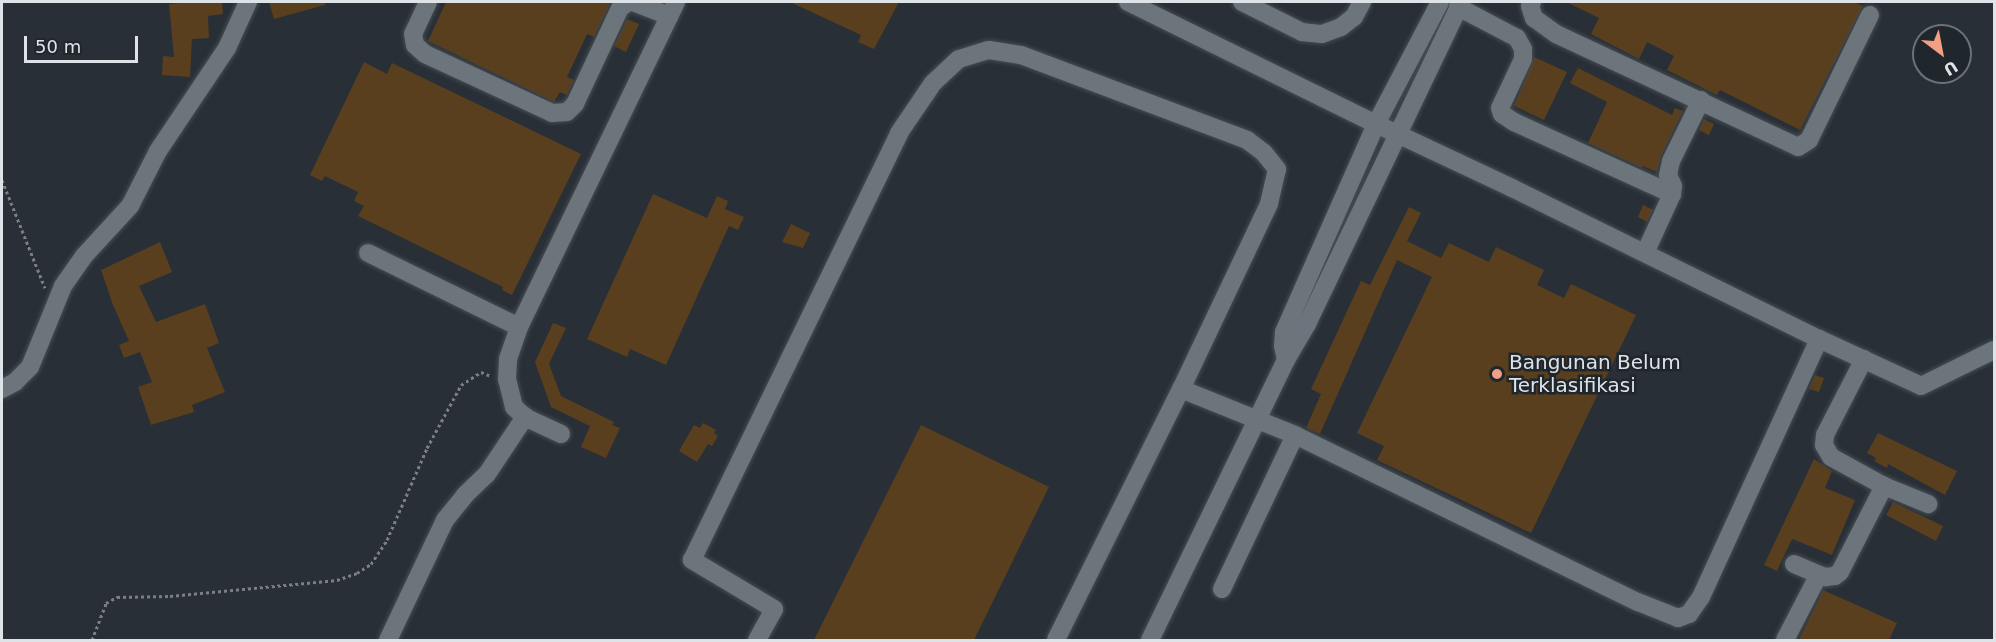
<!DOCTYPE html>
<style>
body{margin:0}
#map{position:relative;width:1996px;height:642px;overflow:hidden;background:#282f36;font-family:"DejaVu Sans",sans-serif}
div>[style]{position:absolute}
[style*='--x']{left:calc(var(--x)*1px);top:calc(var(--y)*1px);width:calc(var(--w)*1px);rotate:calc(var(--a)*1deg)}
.building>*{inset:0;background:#593f1e}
.path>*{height:3px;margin-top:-1.5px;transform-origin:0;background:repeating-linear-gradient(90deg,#797f84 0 3px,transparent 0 6px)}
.roads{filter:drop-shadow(0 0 2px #464c52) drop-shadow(0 0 2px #464c52)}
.minor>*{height:18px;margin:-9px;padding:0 9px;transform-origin:9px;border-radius:9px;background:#6c747c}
.dots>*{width:16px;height:16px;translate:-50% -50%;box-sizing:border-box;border:3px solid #1f262c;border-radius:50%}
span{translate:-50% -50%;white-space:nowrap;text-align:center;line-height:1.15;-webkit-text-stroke:5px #1f262c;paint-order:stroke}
.poi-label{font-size:20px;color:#dee3e7}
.left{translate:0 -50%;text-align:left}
.frame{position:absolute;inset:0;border:3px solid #dee3e7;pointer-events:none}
.north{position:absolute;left:1912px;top:24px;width:60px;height:60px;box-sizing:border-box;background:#1f262c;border:2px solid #6b7277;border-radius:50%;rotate:148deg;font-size:16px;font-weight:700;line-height:24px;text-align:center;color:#dee3e7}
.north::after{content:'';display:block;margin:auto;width:21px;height:27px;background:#f39f85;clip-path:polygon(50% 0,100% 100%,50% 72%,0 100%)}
.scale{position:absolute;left:24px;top:36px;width:114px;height:27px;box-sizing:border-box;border:3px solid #dee3e7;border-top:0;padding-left:8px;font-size:18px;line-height:21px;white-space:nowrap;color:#dee3e7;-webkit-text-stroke:4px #1f262c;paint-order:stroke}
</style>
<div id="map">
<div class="building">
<i style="clip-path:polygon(191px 2px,222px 2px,223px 14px,208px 16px,209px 38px,192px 39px,190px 77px,162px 75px,163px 56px,174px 57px,169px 4px)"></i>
<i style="clip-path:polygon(269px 2px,325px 2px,325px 5px,274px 19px)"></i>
<i style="clip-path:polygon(446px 2px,611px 2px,594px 37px,587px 34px,567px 77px,574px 80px,567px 95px,560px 92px,554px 102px,428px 41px)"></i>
<i style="clip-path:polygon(790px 2px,899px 2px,874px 49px,858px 42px,861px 35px)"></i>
<i style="clip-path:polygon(1566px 2px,1854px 2px,1863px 6px,1800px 130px,1720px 90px,1717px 95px,1667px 70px,1674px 56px,1647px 42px,1639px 59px,1591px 34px,1599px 18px)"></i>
<i style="clip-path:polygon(627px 19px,639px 24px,626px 52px,614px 46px)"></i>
<i style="clip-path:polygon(1534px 57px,1567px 72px,1544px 120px,1514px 106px)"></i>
<i style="clip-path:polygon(364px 62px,387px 74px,392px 63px,581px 154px,512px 295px,502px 290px,503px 287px,358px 216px,364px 206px,354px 201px,358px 192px,325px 176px,322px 181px,310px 175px)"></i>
<i style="clip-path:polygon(1578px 68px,1672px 115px,1675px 108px,1683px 111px,1661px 156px,1657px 172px,1643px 166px,1642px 168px,1588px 143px,1607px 102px,1570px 83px)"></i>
<i style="clip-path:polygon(1704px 119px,1714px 124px,1709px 135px,1699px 130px)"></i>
<i style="clip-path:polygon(653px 194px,707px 218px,717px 196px,728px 201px,725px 209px,744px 217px,738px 230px,729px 226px,666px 365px,630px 349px,627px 357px,587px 339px)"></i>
<i style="clip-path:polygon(1643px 205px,1653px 210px,1647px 222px,1638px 217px)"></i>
<i style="clip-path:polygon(1409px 207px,1421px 213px,1407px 241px,1441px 258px,1449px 243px,1489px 262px,1496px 247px,1544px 270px,1537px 285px,1564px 298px,1571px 284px,1636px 315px,1531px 533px,1377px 460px,1384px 446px,1357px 433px,1432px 277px,1397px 260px,1320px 434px,1306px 428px,1321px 394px,1311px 389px,1361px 281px,1370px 285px)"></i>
<i style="clip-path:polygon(791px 224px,810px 233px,803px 248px,782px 242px)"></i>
<i style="clip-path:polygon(160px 242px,172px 272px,139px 286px,156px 322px,205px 304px,219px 343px,207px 348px,225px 392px,192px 405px,194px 412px,151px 425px,138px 387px,152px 382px,140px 352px,124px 358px,119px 345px,129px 341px,113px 305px,101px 270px)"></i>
<i style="clip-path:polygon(553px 323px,566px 328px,549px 364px,561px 396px,614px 422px,612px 425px,620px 428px,606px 458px,581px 447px,590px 426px,551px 407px,535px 362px)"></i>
<i style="clip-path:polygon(1815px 375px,1824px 378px,1819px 392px,1809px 389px)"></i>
<i style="clip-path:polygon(703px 423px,716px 430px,714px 433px,718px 436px,712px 446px,708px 444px,697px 462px,679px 451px,694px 425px,700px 428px)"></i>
<i style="clip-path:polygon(921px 425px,1049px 487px,974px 640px,814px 640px)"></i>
<i style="clip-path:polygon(1878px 433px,1957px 471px,1945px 495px,1888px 464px,1887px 468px,1874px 461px,1876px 458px,1867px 453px)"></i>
<i style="clip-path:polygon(1814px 459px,1832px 471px,1825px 488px,1855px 500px,1832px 555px,1792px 539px,1777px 571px,1764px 565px)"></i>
<i style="clip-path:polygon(1893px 502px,1943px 526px,1936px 541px,1886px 515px)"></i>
<i style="clip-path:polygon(1823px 590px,1897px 623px,1889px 640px,1799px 640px)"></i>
</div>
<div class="path">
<i style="--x:2;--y:180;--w:116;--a:68.3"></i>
<i style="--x:92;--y:640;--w:40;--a:-69"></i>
<i style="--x:106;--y:603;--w:13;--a:-29"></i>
<i style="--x:117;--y:597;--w:53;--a:-1.1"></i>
<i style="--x:170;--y:596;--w:168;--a:-5.5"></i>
<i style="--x:337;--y:580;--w:21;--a:-19"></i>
<i style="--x:357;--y:573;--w:17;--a:-33"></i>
<i style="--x:371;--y:564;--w:29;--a:-56"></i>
<i style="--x:387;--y:540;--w:100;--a:-66.5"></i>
<i style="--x:427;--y:448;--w:72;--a:-61.6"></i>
<i style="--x:461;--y:385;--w:24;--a:-33"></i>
<i style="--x:481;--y:372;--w:11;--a:22"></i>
</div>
<div class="roads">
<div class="minor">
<i style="--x:428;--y:2;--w:35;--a:115"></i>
<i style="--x:413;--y:34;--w:11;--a:80"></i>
<i style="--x:415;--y:45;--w:13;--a:42"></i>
<i style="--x:425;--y:54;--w:140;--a:24.9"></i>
<i style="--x:552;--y:113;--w:15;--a:-4"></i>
<i style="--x:567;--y:112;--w:11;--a:-45"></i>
<i style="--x:575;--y:104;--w:106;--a:-64.9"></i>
<i style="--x:620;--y:8;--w:10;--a:-37"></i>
<i style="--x:633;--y:2;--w:39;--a:21"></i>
<i style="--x:1128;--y:2;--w:276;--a:26.2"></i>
<i style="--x:1376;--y:124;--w:150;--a:25.2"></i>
<i style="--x:1512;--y:188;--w:342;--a:26.2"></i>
<i style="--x:1819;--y:339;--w:112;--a:24.7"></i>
<i style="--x:1921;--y:386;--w:81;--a:-26.3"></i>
<i style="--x:1242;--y:2;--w:67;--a:26.6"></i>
<i style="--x:1302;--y:32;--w:20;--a:6"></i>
<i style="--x:1322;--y:34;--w:20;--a:-20"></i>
<i style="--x:1341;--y:27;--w:16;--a:-38"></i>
<i style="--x:1354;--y:17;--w:17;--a:-62"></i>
<i style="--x:1532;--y:2;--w:4;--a:117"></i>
<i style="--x:1530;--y:6;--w:13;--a:72"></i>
<i style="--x:1534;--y:18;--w:27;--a:36"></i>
<i style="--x:1556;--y:34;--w:267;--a:25"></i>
<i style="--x:1798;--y:147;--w:13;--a:-32"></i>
<i style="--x:1809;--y:140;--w:139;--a:-64"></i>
<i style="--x:1458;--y:7;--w:67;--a:27.7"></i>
<i style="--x:1517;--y:38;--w:13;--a:61"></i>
<i style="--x:1523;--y:49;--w:10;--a:90"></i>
<i style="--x:1523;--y:59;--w:54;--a:115.1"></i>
<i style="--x:1500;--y:108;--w:6;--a:72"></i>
<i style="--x:1502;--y:114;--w:14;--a:34"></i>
<i style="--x:1514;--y:122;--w:174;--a:24.5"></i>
<i style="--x:368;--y:253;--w:168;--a:26.1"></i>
<i style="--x:1645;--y:253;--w:65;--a:-65.4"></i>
<i style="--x:1672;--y:194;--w:8;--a:-83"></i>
<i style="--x:1673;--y:186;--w:12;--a:-114"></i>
<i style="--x:1668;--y:175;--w:14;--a:-78"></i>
<i style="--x:1671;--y:161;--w:68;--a:-63.8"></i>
<i style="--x:1864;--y:359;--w:85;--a:117.2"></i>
<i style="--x:1825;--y:435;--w:10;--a:96"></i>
<i style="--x:1824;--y:445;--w:14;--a:60"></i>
<i style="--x:1831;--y:457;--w:60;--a:28.7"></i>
<i style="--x:1884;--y:486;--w:48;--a:22.2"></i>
<i style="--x:1286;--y:360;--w:14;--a:-102"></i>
<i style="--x:1283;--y:346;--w:14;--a:-86"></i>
<i style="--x:1284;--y:332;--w:227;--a:-66.1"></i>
<i style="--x:1376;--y:124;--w:138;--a:-62.3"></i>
<i style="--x:2;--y:389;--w:15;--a:-28"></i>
<i style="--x:15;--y:382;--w:21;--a:-45"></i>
<i style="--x:30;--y:367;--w:87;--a:-67.8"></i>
<i style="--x:63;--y:286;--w:37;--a:-55"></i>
<i style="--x:84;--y:256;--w:68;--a:-47.4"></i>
<i style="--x:130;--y:206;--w:62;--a:-63"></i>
<i style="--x:158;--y:151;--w:124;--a:-56.2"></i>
<i style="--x:227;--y:48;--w:51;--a:-65.5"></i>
<i style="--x:1181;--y:389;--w:123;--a:22"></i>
<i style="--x:1295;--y:435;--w:381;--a:26"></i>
<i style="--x:1638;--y:602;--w:43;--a:21.8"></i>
<i style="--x:1678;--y:618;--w:12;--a:-20"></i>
<i style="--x:1689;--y:614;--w:21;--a:-55"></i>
<i style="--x:1701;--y:597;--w:284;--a:-65.4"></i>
<i style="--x:561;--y:434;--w:40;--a:-155"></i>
<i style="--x:525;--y:417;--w:15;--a:-138"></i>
<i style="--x:514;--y:407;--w:29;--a:-104"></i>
<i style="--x:507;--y:379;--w:20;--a:-87"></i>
<i style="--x:508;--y:359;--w:34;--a:-71"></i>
<i style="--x:519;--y:327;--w:361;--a:-64.2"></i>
<i style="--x:1794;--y:564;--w:34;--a:23"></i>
<i style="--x:1825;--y:577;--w:10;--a:-6"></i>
<i style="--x:1835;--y:576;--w:6;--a:-39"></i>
<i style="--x:1840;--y:572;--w:97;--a:-62.9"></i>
<i style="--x:1222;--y:589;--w:170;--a:-64.6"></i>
<i style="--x:388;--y:640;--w:133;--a:-64.6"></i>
<i style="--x:445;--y:520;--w:32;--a:-51"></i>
<i style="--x:465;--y:495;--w:30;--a:-44"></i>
<i style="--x:487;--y:474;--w:69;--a:-56.3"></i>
<i style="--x:757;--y:640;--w:35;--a:-61"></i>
<i style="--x:774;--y:609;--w:96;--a:-149.1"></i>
<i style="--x:692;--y:560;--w:475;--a:-64.1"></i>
<i style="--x:899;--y:133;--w:60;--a:-55.8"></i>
<i style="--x:933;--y:83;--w:35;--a:-43"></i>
<i style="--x:959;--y:59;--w:31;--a:-17"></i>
<i style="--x:989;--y:50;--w:32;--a:9"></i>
<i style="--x:1021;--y:55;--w:241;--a:20.6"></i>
<i style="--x:1247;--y:140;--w:21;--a:37"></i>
<i style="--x:1264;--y:153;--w:21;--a:51"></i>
<i style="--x:1277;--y:169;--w:36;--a:103"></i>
<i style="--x:1269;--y:204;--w:205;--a:115.4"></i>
<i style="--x:1181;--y:389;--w:280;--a:116.5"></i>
<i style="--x:1150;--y:640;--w:311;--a:-64.1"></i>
<i style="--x:1286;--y:360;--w:42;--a:-59.7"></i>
<i style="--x:1307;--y:324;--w:357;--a:-64.4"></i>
<i style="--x:1785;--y:640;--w:72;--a:-62.7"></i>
</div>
</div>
<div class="dots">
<i style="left:1497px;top:374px;background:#f39f85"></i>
</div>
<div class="poi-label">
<span class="left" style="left:1509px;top:374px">Bangunan Belum<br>Terklasifikasi</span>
</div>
<div class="frame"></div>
<div class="north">U</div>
<div class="scale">50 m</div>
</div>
